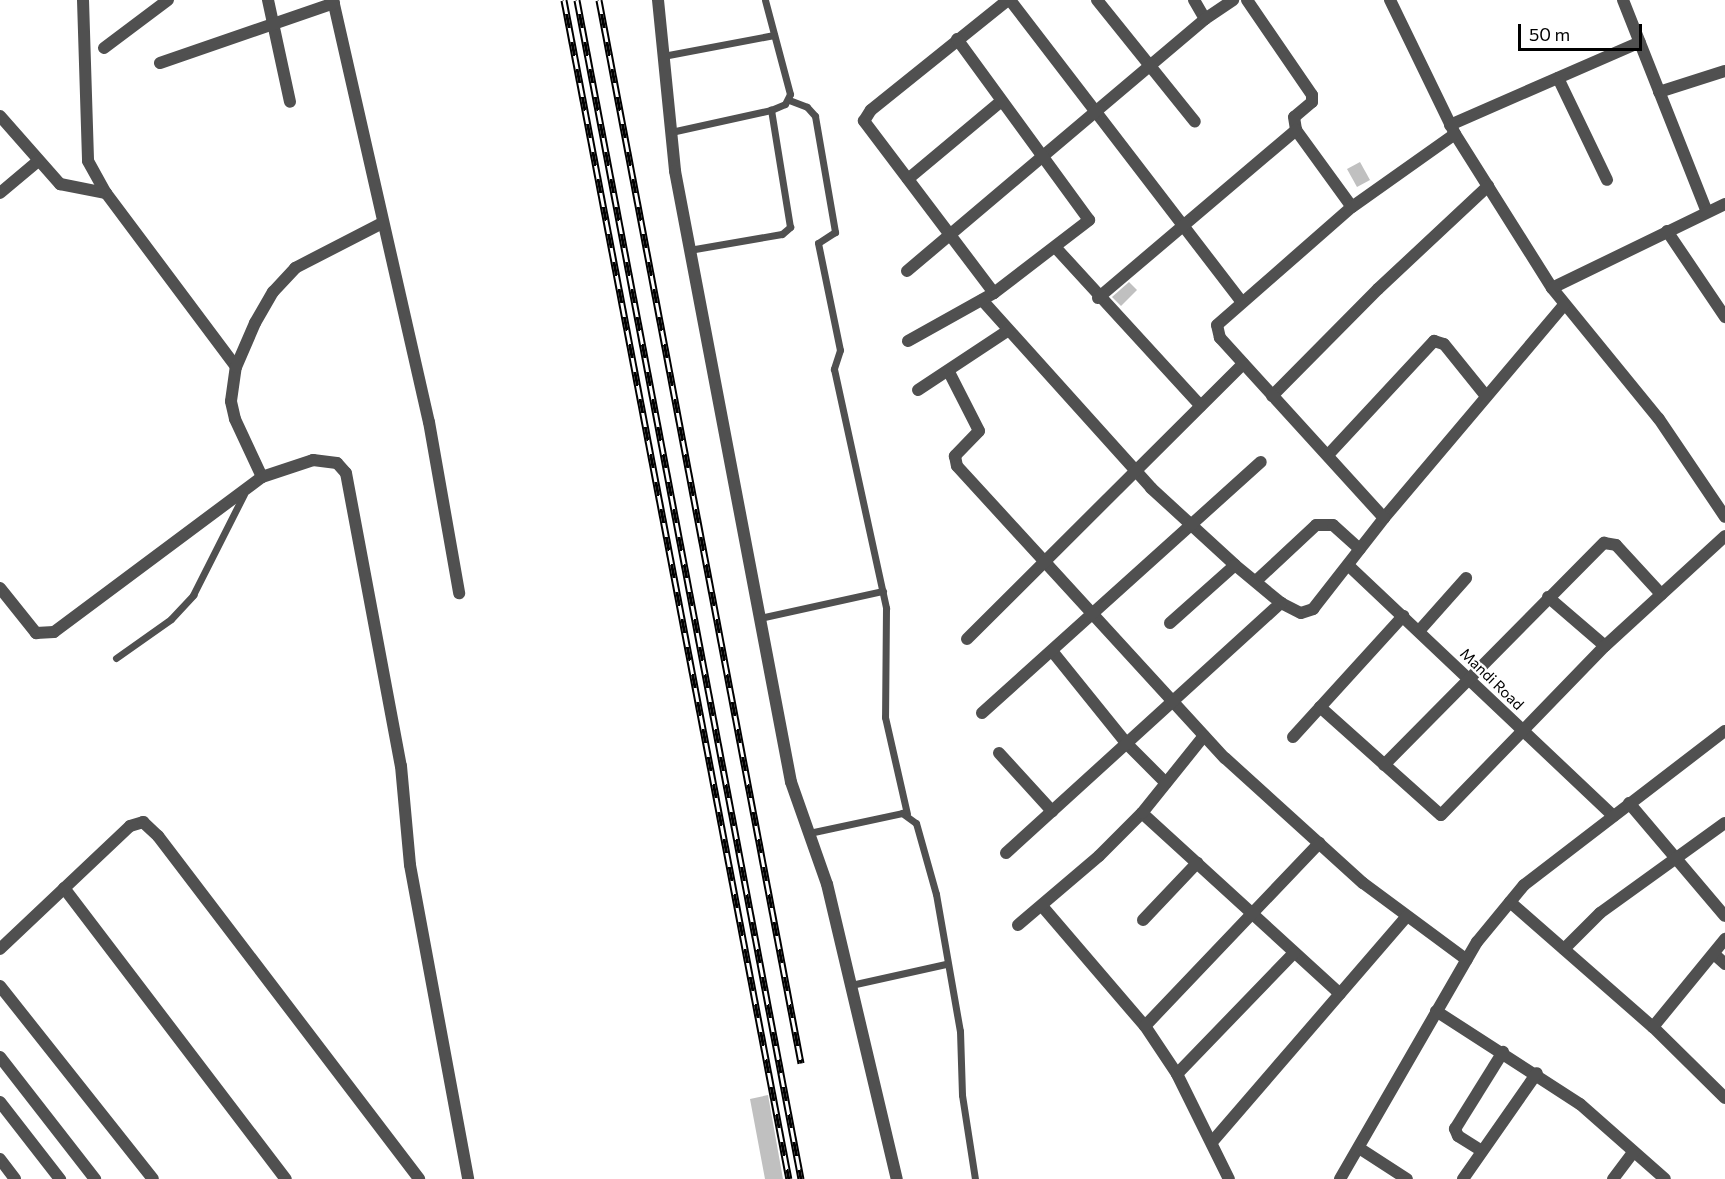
<!DOCTYPE html>
<style>
body{margin:0}
#map{position:relative;width:1725px;height:1179px;overflow:hidden;background:#fff;font-family:Commissioner,sans-serif}
div>[style]{position:absolute}
[style*='--x']{left:calc(var(--x)*1px);top:calc(var(--y)*1px);width:calc(var(--w)*1px);rotate:calc(var(--a)*1deg)}
.building>*{inset:0;background:#c0c0c0}
.service>*{height:7px;margin:-3.5px;padding:0 3.5px;transform-origin:3.5px;border-radius:3.5px;background:#505050}
.minor>*{height:12px;margin:-6px;padding:0 6px;transform-origin:6px;border-radius:6px;background:#505050}
.tertiary>*{height:12px;margin:-6px;padding:0 6px;transform-origin:6px;border-radius:6px;background:#505050}
.rail>*{height:7px;margin-top:-3.5px;transform-origin:0;background:repeating-linear-gradient(90deg,#fff 0 14px,#000 0 28px);box-sizing:border-box;border-block:2px solid #000}
span{translate:-50% -50%;white-space:nowrap;text-align:center;line-height:1.15;-webkit-text-stroke:4.5px #fff;paint-order:stroke}
.street-label{font-size:15px;color:#000}
.scale{position:absolute;left:1518px;top:24px;width:124px;height:27px;box-sizing:border-box;border:3px solid #000;border-top:0;padding-left:8px;font-size:18px;line-height:21px;white-space:nowrap;color:#000;-webkit-text-stroke:4px #fff;paint-order:stroke}
</style>
<div id="map">
<div class="building">
<i style="clip-path:polygon(1360px 162px,1370px 180px,1357px 187px,1347px 169px)"></i>
<i style="clip-path:polygon(1129px 282px,1137px 290px,1121px 306px,1112px 297px)"></i>
<i style="clip-path:polygon(768px 1095px,783px 1179px,765px 1179px,750px 1099px)"></i>
</div>
<div class="service">
<i style="--x:663;--y:56;--w:113;--a:-10.7"></i>
<i style="--x:789;--y:100;--w:19;--a:21"></i>
<i style="--x:807;--y:107;--w:12;--a:48"></i>
<i style="--x:815;--y:116;--w:118;--a:80.2"></i>
<i style="--x:835;--y:232;--w:20;--a:147"></i>
<i style="--x:818;--y:243;--w:109;--a:78.4"></i>
<i style="--x:840;--y:350;--w:20;--a:108"></i>
<i style="--x:834;--y:369;--w:245;--a:77.7"></i>
<i style="--x:886;--y:608;--w:109;--a:90.5"></i>
<i style="--x:885;--y:717;--w:99;--a:77.2"></i>
<i style="--x:671;--y:132;--w:102;--a:-12.4"></i>
<i style="--x:689;--y:250;--w:94;--a:-9.8"></i>
<i style="--x:782;--y:234;--w:11;--a:-41"></i>
<i style="--x:790;--y:227;--w:119;--a:-99.2"></i>
<i style="--x:771;--y:110;--w:15;--a:-23"></i>
<i style="--x:785;--y:104;--w:11;--a:-63"></i>
<i style="--x:790;--y:94;--w:97;--a:-104.9"></i>
<i style="--x:760;--y:618;--w:126;--a:-12.4"></i>
<i style="--x:116;--y:658;--w:67;--a:-35.3"></i>
<i style="--x:171;--y:619;--w:33;--a:-47"></i>
<i style="--x:193;--y:595;--w:113;--a:-63.2"></i>
<i style="--x:809;--y:833;--w:95;--a:-12.1"></i>
<i style="--x:902;--y:813;--w:17;--a:36"></i>
<i style="--x:916;--y:823;--w:74;--a:74.3"></i>
<i style="--x:936;--y:894;--w:139;--a:80.1"></i>
<i style="--x:960;--y:1031;--w:64;--a:88.2"></i>
<i style="--x:962;--y:1095;--w:85;--a:81.2"></i>
<i style="--x:851;--y:985;--w:97;--a:-12.5"></i>
</div>
<div class="minor">
<i style="--x:83;--y:0;--w:161;--a:88.2"></i>
<i style="--x:88;--y:161;--w:37;--a:61"></i>
<i style="--x:106;--y:193;--w:217;--a:53.2"></i>
<i style="--x:268;--y:0;--w:104;--a:77.8"></i>
<i style="--x:333;--y:0;--w:433;--a:77.2"></i>
<i style="--x:429;--y:422;--w:174;--a:80"></i>
<i style="--x:1010;--y:0;--w:379;--a:52.5"></i>
<i style="--x:1097;--y:0;--w:156;--a:51.2"></i>
<i style="--x:1194;--y:0;--w:22;--a:60"></i>
<i style="--x:1247;--y:0;--w:115;--a:55.6"></i>
<i style="--x:1312;--y:95;--w:7;--a:90"></i>
<i style="--x:1312;--y:102;--w:23;--a:140"></i>
<i style="--x:1294;--y:117;--w:13;--a:81"></i>
<i style="--x:1296;--y:130;--w:95;--a:54"></i>
<i style="--x:1390;--y:0;--w:149;--a:64.1"></i>
<i style="--x:1455;--y:134;--w:182;--a:57.8"></i>
<i style="--x:1552;--y:288;--w:169;--a:50.8"></i>
<i style="--x:1659;--y:419;--w:118;--a:56"></i>
<i style="--x:1623;--y:0;--w:228;--a:68.4"></i>
<i style="--x:104;--y:48;--w:80;--a:-36.9"></i>
<i style="--x:160;--y:63;--w:184;--a:-19"></i>
<i style="--x:1558;--y:78;--w:113;--a:64.3"></i>
<i style="--x:1659;--y:92;--w:69;--a:-17.7"></i>
<i style="--x:0;--y:116;--w:91;--a:48.6"></i>
<i style="--x:60;--y:184;--w:47;--a:11.1"></i>
<i style="--x:1450;--y:125;--w:207;--a:-23.6"></i>
<i style="--x:908;--y:179;--w:120;--a:-39.9"></i>
<i style="--x:0;--y:193;--w:50;--a:-40.1"></i>
<i style="--x:1667;--y:231;--w:104;--a:56"></i>
<i style="--x:1056;--y:248;--w:214;--a:47.5"></i>
<i style="--x:907;--y:271;--w:390;--a:-40.2"></i>
<i style="--x:1205;--y:19;--w:34;--a:-34"></i>
<i style="--x:1552;--y:288;--w:192;--a:-25.9"></i>
<i style="--x:994;--y:293;--w:216;--a:-127.1"></i>
<i style="--x:864;--y:121;--w:13;--a:-58"></i>
<i style="--x:871;--y:110;--w:176;--a:-38.8"></i>
<i style="--x:1098;--y:298;--w:260;--a:-40.3"></i>
<i style="--x:982;--y:300;--w:253;--a:48"></i>
<i style="--x:1151;--y:488;--w:114;--a:42.5"></i>
<i style="--x:1235;--y:565;--w:60;--a:39.6"></i>
<i style="--x:1281;--y:603;--w:22;--a:27"></i>
<i style="--x:1301;--y:613;--w:13;--a:-18"></i>
<i style="--x:1313;--y:609;--w:115;--a:-52"></i>
<i style="--x:1384;--y:518;--w:279;--a:-49.8"></i>
<i style="--x:908;--y:341;--w:98;--a:-29.2"></i>
<i style="--x:994;--y:293;--w:120;--a:-37.5"></i>
<i style="--x:1089;--y:220;--w:224;--a:-126.1"></i>
<i style="--x:949;--y:372;--w:66;--a:63"></i>
<i style="--x:979;--y:431;--w:35;--a:134"></i>
<i style="--x:955;--y:456;--w:10;--a:79"></i>
<i style="--x:957;--y:466;--w:396;--a:47.5"></i>
<i style="--x:1225;--y:758;--w:186;--a:42.2"></i>
<i style="--x:1363;--y:883;--w:129;--a:36.5"></i>
<i style="--x:918;--y:390;--w:107;--a:-33.5"></i>
<i style="--x:1272;--y:396;--w:151;--a:-45.3"></i>
<i style="--x:1378;--y:289;--w:151;--a:-43.1"></i>
<i style="--x:1328;--y:455;--w:156;--a:-47.1"></i>
<i style="--x:1434;--y:341;--w:10;--a:17"></i>
<i style="--x:1444;--y:344;--w:67;--a:51.1"></i>
<i style="--x:262;--y:477;--w:64;--a:-115"></i>
<i style="--x:235;--y:419;--w:18;--a:-103"></i>
<i style="--x:231;--y:401;--w:34;--a:-82"></i>
<i style="--x:236;--y:367;--w:48;--a:-66.6"></i>
<i style="--x:255;--y:323;--w:36;--a:-60"></i>
<i style="--x:273;--y:292;--w:33;--a:-47"></i>
<i style="--x:295;--y:268;--w:98;--a:-27.3"></i>
<i style="--x:1384;--y:518;--w:244;--a:-132.3"></i>
<i style="--x:1220;--y:338;--w:13;--a:-103"></i>
<i style="--x:1217;--y:325;--w:179;--a:-41.2"></i>
<i style="--x:1352;--y:207;--w:126;--a:-35.3"></i>
<i style="--x:1349;--y:566;--w:364;--a:43.4"></i>
<i style="--x:1256;--y:581;--w:82;--a:-43"></i>
<i style="--x:1316;--y:525;--w:17;--a:0"></i>
<i style="--x:1333;--y:525;--w:36;--a:42"></i>
<i style="--x:0;--y:588;--w:58;--a:51.3"></i>
<i style="--x:36;--y:633;--w:18;--a:-3"></i>
<i style="--x:54;--y:632;--w:259;--a:-36.7"></i>
<i style="--x:262;--y:477;--w:54;--a:-18.4"></i>
<i style="--x:313;--y:460;--w:24;--a:7"></i>
<i style="--x:337;--y:463;--w:13;--a:48"></i>
<i style="--x:346;--y:473;--w:298;--a:79.4"></i>
<i style="--x:401;--y:766;--w:99;--a:84.8"></i>
<i style="--x:410;--y:865;--w:319;--a:79.5"></i>
<i style="--x:1548;--y:597;--w:75;--a:40.7"></i>
<i style="--x:1170;--y:623;--w:87;--a:-41.7"></i>
<i style="--x:1419;--y:631;--w:71;--a:-48.4"></i>
<i style="--x:967;--y:639;--w:390;--a:-44.9"></i>
<i style="--x:1052;--y:651;--w:119;--a:51.1"></i>
<i style="--x:1127;--y:744;--w:55;--a:45"></i>
<i style="--x:1320;--y:707;--w:162;--a:41.8"></i>
<i style="--x:1441;--y:815;--w:235;--a:-45.9"></i>
<i style="--x:1605;--y:646;--w:163;--a:-42.5"></i>
<i style="--x:982;--y:713;--w:375;--a:-42"></i>
<i style="--x:1293;--y:737;--w:164;--a:-47.7"></i>
<i style="--x:999;--y:753;--w:79;--a:47.6"></i>
<i style="--x:1384;--y:765;--w:313;--a:-45.3"></i>
<i style="--x:1604;--y:543;--w:12;--a:9"></i>
<i style="--x:1616;--y:545;--w:67;--a:47.4"></i>
<i style="--x:1629;--y:803;--w:148;--a:49.7"></i>
<i style="--x:1142;--y:813;--w:268;--a:42.4"></i>
<i style="--x:1006;--y:853;--w:372;--a:-42.3"></i>
<i style="--x:64;--y:888;--w:366;--a:52.7"></i>
<i style="--x:1510;--y:902;--w:190;--a:41.2"></i>
<i style="--x:1653;--y:1027;--w:101;--a:44.6"></i>
<i style="--x:1042;--y:906;--w:158;--a:49.4"></i>
<i style="--x:1145;--y:1026;--w:58;--a:56.3"></i>
<i style="--x:1177;--y:1074;--w:117;--a:63.7"></i>
<i style="--x:1143;--y:920;--w:79;--a:-46.5"></i>
<i style="--x:1018;--y:925;--w:106;--a:-40.4"></i>
<i style="--x:1099;--y:856;--w:61;--a:-45"></i>
<i style="--x:1142;--y:813;--w:99;--a:-51.2"></i>
<i style="--x:0;--y:949;--w:179;--a:-43.4"></i>
<i style="--x:130;--y:826;--w:14;--a:-17"></i>
<i style="--x:143;--y:822;--w:21;--a:43"></i>
<i style="--x:158;--y:836;--w:431;--a:52.7"></i>
<i style="--x:1564;--y:949;--w:51;--a:-45"></i>
<i style="--x:1600;--y:913;--w:154;--a:-35.8"></i>
<i style="--x:1714;--y:954;--w:15;--a:42"></i>
<i style="--x:0;--y:986;--w:246;--a:51.6"></i>
<i style="--x:1436;--y:1011;--w:171;--a:32.9"></i>
<i style="--x:1580;--y:1104;--w:113;--a:41.4"></i>
<i style="--x:1145;--y:1026;--w:253;--a:-46.4"></i>
<i style="--x:1653;--y:1027;--w:114;--a:-50.7"></i>
<i style="--x:1177;--y:1074;--w:168;--a:-46"></i>
<i style="--x:1212;--y:1142;--w:298;--a:-49.2"></i>
<i style="--x:1359;--y:1148;--w:57;--a:32.9"></i>
<i style="--x:1482;--y:1151;--w:28;--a:-148"></i>
<i style="--x:1458;--y:1136;--w:8;--a:-113"></i>
<i style="--x:1455;--y:1129;--w:91;--a:-58.1"></i>
<i style="--x:0;--y:1159;--w:25;--a:53"></i>
<i style="--x:1463;--y:1179;--w:129;--a:-55.1"></i>
<i style="--x:1613;--y:1179;--w:34;--a:-53"></i>
</div>
<div class="tertiary">
<i style="--x:658;--y:0;--w:172;--a:84.3"></i>
<i style="--x:675;--y:171;--w:622;--a:79.25"></i>
<i style="--x:791;--y:782;--w:108;--a:70.6"></i>
<i style="--x:827;--y:884;--w:303;--a:76.7"></i>
<i style="--x:0;--y:1057;--w:155;--a:52.1"></i>
<i style="--x:0;--y:1102;--w:98;--a:52.1"></i>
<i style="--x:1340;--y:1179;--w:274;--a:-60"></i>
<i style="--x:1477;--y:942;--w:74;--a:-50.5"></i>
<i style="--x:1524;--y:885;--w:253;--a:-37.5"></i>
</div>
<div class="rail">
<i style="--x:564;--y:0;--w:1200;--a:79.2"></i>
<i style="--x:577;--y:0;--w:1200;--a:79.24"></i>
<i style="--x:599;--y:0;--w:1082;--a:79.24"></i>
</div>
<div class="street-label">
<span style="left:1492px;top:679px;rotate:44deg">Mandi Road</span>
</div>
<div class="scale">50 m</div>
</div>
